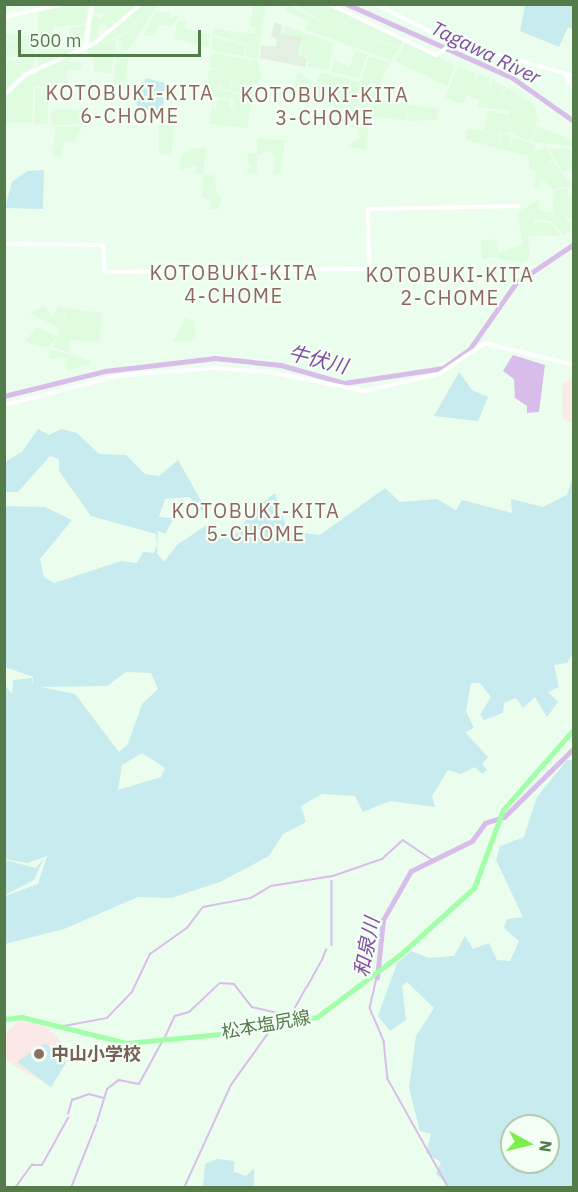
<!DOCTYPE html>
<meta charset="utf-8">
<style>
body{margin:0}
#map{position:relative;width:578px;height:1192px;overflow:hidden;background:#ebfeed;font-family:"IBM Plex Sans","Noto Sans JP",sans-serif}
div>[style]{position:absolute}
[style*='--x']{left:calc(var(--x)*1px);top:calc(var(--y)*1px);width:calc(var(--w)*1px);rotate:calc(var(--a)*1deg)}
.residential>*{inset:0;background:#dffbe0}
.industrial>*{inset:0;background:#e4efe3}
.education>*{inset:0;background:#fbe9e7}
.green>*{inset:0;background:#c7ebee}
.water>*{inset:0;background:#d8bdea}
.stream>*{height:1.5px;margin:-0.75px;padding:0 0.75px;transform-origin:0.75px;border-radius:0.75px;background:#d8bdea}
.river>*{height:4.5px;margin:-2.25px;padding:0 2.25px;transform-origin:2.25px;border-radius:2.25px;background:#d8bdea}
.secondary>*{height:4px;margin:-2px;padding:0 2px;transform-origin:2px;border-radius:2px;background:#fff}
.primary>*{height:4.5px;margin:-2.25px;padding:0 2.25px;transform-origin:2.25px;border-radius:2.25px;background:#a1ffaa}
.dots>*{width:16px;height:16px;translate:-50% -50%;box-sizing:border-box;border:3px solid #f3fff4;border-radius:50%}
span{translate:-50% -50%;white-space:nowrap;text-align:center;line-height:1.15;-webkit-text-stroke:4.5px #f3fff4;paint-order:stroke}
.street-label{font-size:18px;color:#547c4b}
.education-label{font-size:18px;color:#785e54;font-weight:700}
.left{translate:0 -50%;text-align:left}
.water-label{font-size:20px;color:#854ba7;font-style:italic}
.neighbourhood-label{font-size:20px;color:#90665f;letter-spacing:1.5px}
.frame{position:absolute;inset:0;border:6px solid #547c4b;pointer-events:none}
.north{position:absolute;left:500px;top:1114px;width:60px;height:60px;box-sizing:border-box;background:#f3fff4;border:2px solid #b3cbb0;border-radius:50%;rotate:98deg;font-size:16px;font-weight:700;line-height:24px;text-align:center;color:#547c4b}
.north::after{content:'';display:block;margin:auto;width:21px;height:27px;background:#7dee4a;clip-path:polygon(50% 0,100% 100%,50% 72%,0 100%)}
.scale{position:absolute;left:18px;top:30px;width:183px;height:27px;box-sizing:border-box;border:3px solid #547c4b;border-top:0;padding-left:8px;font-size:18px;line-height:21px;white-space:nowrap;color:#547c4b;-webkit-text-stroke:4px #f3fff4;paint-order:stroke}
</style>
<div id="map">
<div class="residential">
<i style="clip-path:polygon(72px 5px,73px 12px,74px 5px,89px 5px,85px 24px,53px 27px,52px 45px,38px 46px,38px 34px,43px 34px,38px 33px,38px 12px)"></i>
<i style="clip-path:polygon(95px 5px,139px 5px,107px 32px,107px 25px,100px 25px,96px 41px,90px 43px,92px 15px,102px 19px,103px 13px,93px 14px)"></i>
<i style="clip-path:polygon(143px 5px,155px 5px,155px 9px,129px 50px,117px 49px,122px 43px,117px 38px,138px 28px,99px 43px,116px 39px,115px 50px,129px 54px,114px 54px,111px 73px,94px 72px,93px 52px,87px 59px,87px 50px)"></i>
<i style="clip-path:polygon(253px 5px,266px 5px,260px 39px,255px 39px,260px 41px,258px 60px,246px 57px,247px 44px,213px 35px,214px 29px,255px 34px,256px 28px,250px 26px)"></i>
<i style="clip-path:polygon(287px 5px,324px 23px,296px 5px,326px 5px,403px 41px,399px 47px,329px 24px,399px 48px,391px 60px,306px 30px,309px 22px,285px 10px)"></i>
<i style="clip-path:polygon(155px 12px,171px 13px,169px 19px,180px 14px,172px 26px,158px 25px,155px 36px,144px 35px,152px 19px,161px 20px,152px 18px)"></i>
<i style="clip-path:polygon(178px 20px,186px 21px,185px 29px,209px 34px,209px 48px,174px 38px)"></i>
<i style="clip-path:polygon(85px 26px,81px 48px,38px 66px,39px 48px,66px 49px,70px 28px)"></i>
<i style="clip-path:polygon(285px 26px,333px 43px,329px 69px,317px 69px,319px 60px,316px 68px,308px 67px,308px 56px,299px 55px,301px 45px,283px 34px)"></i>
<i style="clip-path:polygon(6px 34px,36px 37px,35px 44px,27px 44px,35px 45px,34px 64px,20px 63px,20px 56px,5px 57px,5px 41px,18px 42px,5px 39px)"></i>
<i style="clip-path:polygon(212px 37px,246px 45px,244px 56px,212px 51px)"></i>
<i style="clip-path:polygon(406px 42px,455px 65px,447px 86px,395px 61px)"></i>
<i style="clip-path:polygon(356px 51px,367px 55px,359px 78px,331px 72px,334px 61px,349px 67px)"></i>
<i style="clip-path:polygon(212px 53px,250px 60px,249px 69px,252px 60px,258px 62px,261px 77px,254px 97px,230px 91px,236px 67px,229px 90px,220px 88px,221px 79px,217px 88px,253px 99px,247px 128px,209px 124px,214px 98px,214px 112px,219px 99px,230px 101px,230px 109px,238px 109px,232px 107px,234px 100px,206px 95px,209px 71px,216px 69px,209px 67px)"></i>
<i style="clip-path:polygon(369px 56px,390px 63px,366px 113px,353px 113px,346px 110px,348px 103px,344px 109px,292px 96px,298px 72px,316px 83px,320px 72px,349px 79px,350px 89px,352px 80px,360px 82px)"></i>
<i style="clip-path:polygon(68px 57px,68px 62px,82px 63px,82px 70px,67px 70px,65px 85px,34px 86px,35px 72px)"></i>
<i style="clip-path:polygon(116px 57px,128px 58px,125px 89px,114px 88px)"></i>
<i style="clip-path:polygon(5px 59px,33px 65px,27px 72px,13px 71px,24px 74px,5px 93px)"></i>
<i style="clip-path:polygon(458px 67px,476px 73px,473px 83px,479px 74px,489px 78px,490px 91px,492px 80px,506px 87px,499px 98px,508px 88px,519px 96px,516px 101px,521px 96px,534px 106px,538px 118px,531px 142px,510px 133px,513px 122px,509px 133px,484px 130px,488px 111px,509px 115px,509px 111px,478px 107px,479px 100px,467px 95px,463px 104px,445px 98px)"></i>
<i style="clip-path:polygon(34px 72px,32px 123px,5px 123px,4px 97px)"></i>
<i style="clip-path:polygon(48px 87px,48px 124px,35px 124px,35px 89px)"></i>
<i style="clip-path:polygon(375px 99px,438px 109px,436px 120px,408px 121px,407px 110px,406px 121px,396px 119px,396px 113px,395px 119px,371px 116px)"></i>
<i style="clip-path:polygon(52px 109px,80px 110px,80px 124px,51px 125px)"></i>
<i style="clip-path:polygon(159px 115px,175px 119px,171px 155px,159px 153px)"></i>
<i style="clip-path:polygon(352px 115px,369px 125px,366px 150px,347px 147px,360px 138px,357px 128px,347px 126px)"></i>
<i style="clip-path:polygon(537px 126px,573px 140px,573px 146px,532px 142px)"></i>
<i style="clip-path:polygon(55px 127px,82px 127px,74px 142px,65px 141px,61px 157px,53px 157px)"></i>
<i style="clip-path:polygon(467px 129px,500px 132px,499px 145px,502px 133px,511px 135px,508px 148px,514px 137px,535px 144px,534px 151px,546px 147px,552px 159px,548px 164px,553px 161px,573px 186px,552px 189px,541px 178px,540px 188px,533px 189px,537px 171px,530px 168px,528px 156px,466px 140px)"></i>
<i style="clip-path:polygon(257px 139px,285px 140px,281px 174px,273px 174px,276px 159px,270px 151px,257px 155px,257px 173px,244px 172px,252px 165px,247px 163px,248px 153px,257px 154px)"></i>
<i style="clip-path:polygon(195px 148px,206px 149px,203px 175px,196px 173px,197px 165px,179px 171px,182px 155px)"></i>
<i style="clip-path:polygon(569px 148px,573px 168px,563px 172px,549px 149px)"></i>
<i style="clip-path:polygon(204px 174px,215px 176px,217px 195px,222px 196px,218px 209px,209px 210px,211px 200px,202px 197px)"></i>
<i style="clip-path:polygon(567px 188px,569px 199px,573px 189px,573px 220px,565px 215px,573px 231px,563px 235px,552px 221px,535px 219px,533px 223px,549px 223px,561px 236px,528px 236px,530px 257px,523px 263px,500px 259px,492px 250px,497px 257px,482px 259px,481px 241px,496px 239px,498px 253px,523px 245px,517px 214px,538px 199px,539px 210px,553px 213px,554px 190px)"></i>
<i style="clip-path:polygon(44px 306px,53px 317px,58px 307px,66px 308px,60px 329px,30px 313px)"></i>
<i style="clip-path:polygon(68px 308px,103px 313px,99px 342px,69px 340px,69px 352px,53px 347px)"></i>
<i style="clip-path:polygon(185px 318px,194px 321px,196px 340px,173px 342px)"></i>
<i style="clip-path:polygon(36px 327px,57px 336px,48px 348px,25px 342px)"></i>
<i style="clip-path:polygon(49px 349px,91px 361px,91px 364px,67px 371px,66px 358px,50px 359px)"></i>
</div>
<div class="industrial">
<i style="clip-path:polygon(275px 22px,282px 25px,281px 34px,302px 37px,298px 55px,307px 58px,305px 67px,260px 58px,261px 45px,276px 47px,277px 40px,271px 36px)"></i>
</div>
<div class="education">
<i style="clip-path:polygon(573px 375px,573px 424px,563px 419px,563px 384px)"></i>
<i style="clip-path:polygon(20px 1019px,45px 1026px,73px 1053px,51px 1087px,5px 1060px,5px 1034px)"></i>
</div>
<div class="green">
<i style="clip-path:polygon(525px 5px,573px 5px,573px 29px,568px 27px,559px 47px,520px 31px)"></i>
<i style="clip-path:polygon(146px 78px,165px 83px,163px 113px,140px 111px,135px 100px)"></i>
<i style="clip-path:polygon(44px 170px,43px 209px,5px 208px,12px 182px,27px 171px)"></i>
<i style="clip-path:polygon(459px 372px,472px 390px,488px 397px,478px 421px,434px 416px)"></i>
<i style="clip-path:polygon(evenodd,38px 429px,49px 435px,62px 429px,77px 433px,99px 454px,126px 455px,145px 474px,159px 476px,178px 460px,207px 511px,197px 510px,190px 497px,165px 499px,159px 517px,174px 518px,165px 534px,158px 531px,157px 553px,164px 562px,177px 545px,208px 524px,226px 537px,236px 534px,253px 510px,275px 493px,288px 531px,320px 535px,385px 488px,400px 502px,437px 499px,456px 510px,462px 500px,512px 513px,511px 499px,543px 507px,567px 495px,573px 476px,573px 653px,567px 663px,554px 665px,559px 687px,548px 692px,558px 702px,547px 717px,535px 697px,523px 708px,516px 698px,504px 703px,503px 713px,484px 720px,480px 715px,491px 697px,480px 683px,471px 683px,466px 711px,474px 728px,465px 732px,488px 757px,482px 764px,487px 770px,482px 774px,475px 767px,461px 774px,448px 770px,432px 796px,435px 807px,390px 801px,363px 812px,355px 796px,322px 794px,301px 806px,306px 822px,283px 834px,269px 856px,220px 882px,171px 898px,138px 897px,64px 929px,5px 944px,5px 896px,38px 884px,47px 856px,27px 863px,5px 859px,5px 685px,12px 694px,13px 680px,32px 678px,32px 688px,33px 677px,5px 667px,5px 506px,45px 507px,72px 520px,40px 559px,44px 577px,54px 583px,121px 561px,137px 563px,143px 552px,154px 553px,157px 545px,156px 534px,91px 516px,59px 471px,59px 459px,50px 456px,18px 492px,5px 492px,5px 462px,22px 452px,38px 429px,126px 672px,151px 673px,158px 689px,142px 704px,128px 744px,119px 752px,75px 694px,41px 687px,107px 686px,126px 672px,38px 429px,142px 753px,165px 768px,161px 777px,118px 790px,122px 765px,142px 753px)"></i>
<i style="clip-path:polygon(evenodd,567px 760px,574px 760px,573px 1187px,451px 1187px,436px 1174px,441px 1162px,426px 1153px,431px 1134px,420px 1131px,409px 1088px,416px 1036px,434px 1008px,407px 982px,402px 986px,406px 1020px,390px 1031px,378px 1016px,397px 963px,411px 951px,429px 958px,454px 956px,465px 936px,473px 949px,489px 943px,497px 960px,510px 961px,519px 941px,504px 928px,507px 919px,523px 917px,496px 860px,500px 846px,524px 837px,537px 797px,567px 760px,512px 1126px,548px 1126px,548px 1162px,512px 1162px,512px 1126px)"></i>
<i style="clip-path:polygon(44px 858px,34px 880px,5px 895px,5px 860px,36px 868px)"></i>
<i style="clip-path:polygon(45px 1043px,66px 1063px,51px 1087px,17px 1062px)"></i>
<i style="clip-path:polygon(217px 1159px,234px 1161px,234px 1172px,246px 1176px,254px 1168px,254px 1187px,203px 1187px,205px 1164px)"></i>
</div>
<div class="water">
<i style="clip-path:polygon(513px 355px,545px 365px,539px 412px,527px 413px,527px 406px,515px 398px,514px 379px,503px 371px)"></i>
</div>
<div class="stream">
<i style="--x:333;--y:876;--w:52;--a:-19.1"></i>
<i style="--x:382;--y:859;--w:28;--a:-42"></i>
<i style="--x:403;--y:840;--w:34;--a:34"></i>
<i style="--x:332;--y:881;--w:64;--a:90"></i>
<i style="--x:323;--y:957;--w:8;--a:-67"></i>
<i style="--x:377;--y:978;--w:31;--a:103"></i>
<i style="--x:370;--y:1008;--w:36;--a:67"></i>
<i style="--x:384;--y:1041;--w:38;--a:84"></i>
<i style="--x:388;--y:1079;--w:125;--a:60.8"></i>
<i style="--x:235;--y:985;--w:28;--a:52"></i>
<i style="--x:252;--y:1007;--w:40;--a:13"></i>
<i style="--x:307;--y:987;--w:33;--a:-61"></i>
<i style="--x:291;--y:1015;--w:31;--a:-61"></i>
<i style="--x:279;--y:1023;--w:10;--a:-37"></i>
<i style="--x:64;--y:1026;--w:44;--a:-10.5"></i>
<i style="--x:107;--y:1018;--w:36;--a:-46"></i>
<i style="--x:132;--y:992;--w:42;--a:-64.7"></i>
<i style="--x:150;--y:954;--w:45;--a:-35.1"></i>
<i style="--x:187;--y:928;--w:26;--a:-53"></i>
<i style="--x:203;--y:907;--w:49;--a:-10.6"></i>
<i style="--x:251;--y:898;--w:23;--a:-31"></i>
<i style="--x:271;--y:886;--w:62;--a:-9.3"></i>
<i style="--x:165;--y:1037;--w:23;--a:-65"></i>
<i style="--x:175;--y:1016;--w:15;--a:-16"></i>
<i style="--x:189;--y:1012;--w:42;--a:-43.1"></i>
<i style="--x:220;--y:983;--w:14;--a:4"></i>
<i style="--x:68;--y:1114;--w:15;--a:-74"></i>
<i style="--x:72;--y:1100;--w:18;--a:-19"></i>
<i style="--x:89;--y:1094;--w:16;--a:15"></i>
<i style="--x:97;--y:1122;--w:34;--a:-73"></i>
<i style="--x:107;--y:1089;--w:15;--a:-37"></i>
<i style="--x:119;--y:1080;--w:20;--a:11"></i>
<i style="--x:139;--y:1084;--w:48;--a:-61.3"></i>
<i style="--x:15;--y:1188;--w:29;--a:-54"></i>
<i style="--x:32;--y:1165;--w:10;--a:0"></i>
<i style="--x:42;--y:1165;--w:54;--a:-61"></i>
<i style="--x:71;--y:1188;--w:68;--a:-68.4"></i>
<i style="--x:184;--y:1188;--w:113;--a:-65.5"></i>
<i style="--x:231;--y:1085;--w:65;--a:-54.4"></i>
</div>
<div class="river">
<i style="--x:347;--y:4;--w:182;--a:24"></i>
<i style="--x:513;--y:78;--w:75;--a:35.2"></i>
<i style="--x:4;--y:396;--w:104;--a:-13.9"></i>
<i style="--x:105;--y:371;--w:111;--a:-6.7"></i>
<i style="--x:215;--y:358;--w:66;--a:6.1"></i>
<i style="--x:281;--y:365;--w:66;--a:15.9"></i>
<i style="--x:344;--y:383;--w:100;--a:-8.6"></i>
<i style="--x:443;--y:368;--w:32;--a:-35"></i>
<i style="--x:469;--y:350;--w:82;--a:-55"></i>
<i style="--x:516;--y:283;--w:70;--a:-33.9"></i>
<i style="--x:377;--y:978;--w:58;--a:-84.1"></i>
<i style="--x:383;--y:920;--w:56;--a:-60.3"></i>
<i style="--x:411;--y:871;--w:68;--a:-26.2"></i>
<i style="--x:472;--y:841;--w:22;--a:-54"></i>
<i style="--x:485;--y:823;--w:20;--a:-18"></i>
<i style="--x:504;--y:817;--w:98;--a:-44.6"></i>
</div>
<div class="secondary">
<i style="--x:329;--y:4;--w:119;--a:25.5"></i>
<i style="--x:436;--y:55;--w:19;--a:-36"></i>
<i style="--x:375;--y:4;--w:80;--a:26.6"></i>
<i style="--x:447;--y:40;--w:132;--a:15.8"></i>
<i style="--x:4;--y:17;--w:59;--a:-12.6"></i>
<i style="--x:85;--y:48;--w:45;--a:-81"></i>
<i style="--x:566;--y:76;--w:15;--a:58"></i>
<i style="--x:4;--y:95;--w:29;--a:-44"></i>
<i style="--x:25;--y:75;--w:77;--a:-24.6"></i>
<i style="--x:95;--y:43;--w:60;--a:-40.3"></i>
<i style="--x:4;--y:244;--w:99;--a:0.6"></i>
<i style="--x:103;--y:245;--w:27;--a:86"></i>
<i style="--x:105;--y:272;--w:264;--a:-0.7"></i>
<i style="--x:369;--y:269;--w:60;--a:-91"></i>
<i style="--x:368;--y:209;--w:150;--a:-1.1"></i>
<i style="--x:4;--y:405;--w:117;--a:-14.4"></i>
<i style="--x:117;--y:376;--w:96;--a:-4.8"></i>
<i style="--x:213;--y:368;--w:56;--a:4.1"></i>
<i style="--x:269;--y:372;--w:98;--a:11.2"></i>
<i style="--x:365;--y:391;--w:76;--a:-12.9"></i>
<i style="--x:439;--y:374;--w:55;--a:-34"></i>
<i style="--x:485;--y:343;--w:92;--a:13.9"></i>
</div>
<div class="primary">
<i style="--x:4;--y:1019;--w:18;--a:-6"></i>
<i style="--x:22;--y:1017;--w:108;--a:13.9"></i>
<i style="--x:127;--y:1043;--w:104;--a:-5.5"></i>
<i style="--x:231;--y:1033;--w:87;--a:-10.5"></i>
<i style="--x:317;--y:1017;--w:104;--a:-36.8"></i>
<i style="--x:400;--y:955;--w:100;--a:-42.2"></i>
<i style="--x:474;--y:888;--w:83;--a:-69.6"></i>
<i style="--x:503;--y:810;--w:108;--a:-48.8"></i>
</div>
<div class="dots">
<i style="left:39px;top:1054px;background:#8d6e63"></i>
</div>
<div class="street-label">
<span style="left:266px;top:1025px;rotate:-10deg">松本塩尻線</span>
</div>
<div class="education-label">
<span class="left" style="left:51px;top:1054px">中山小学校</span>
</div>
<div class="water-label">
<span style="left:486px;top:52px;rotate:26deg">Tagawa River</span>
<span style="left:318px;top:359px;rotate:14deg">牛伏川</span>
<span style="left:366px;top:947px;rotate:-79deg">和泉川</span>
</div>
<div class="neighbourhood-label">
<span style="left:130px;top:104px">KOTOBUKI-KITA<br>6-CHOME</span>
<span style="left:325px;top:106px">KOTOBUKI-KITA<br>3-CHOME</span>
<span style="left:234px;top:284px">KOTOBUKI-KITA<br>4-CHOME</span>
<span style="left:450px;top:286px">KOTOBUKI-KITA<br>2-CHOME</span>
<span style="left:256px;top:522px">KOTOBUKI-KITA<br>5-CHOME</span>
</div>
<div class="frame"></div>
<div class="north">N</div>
<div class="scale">500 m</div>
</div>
